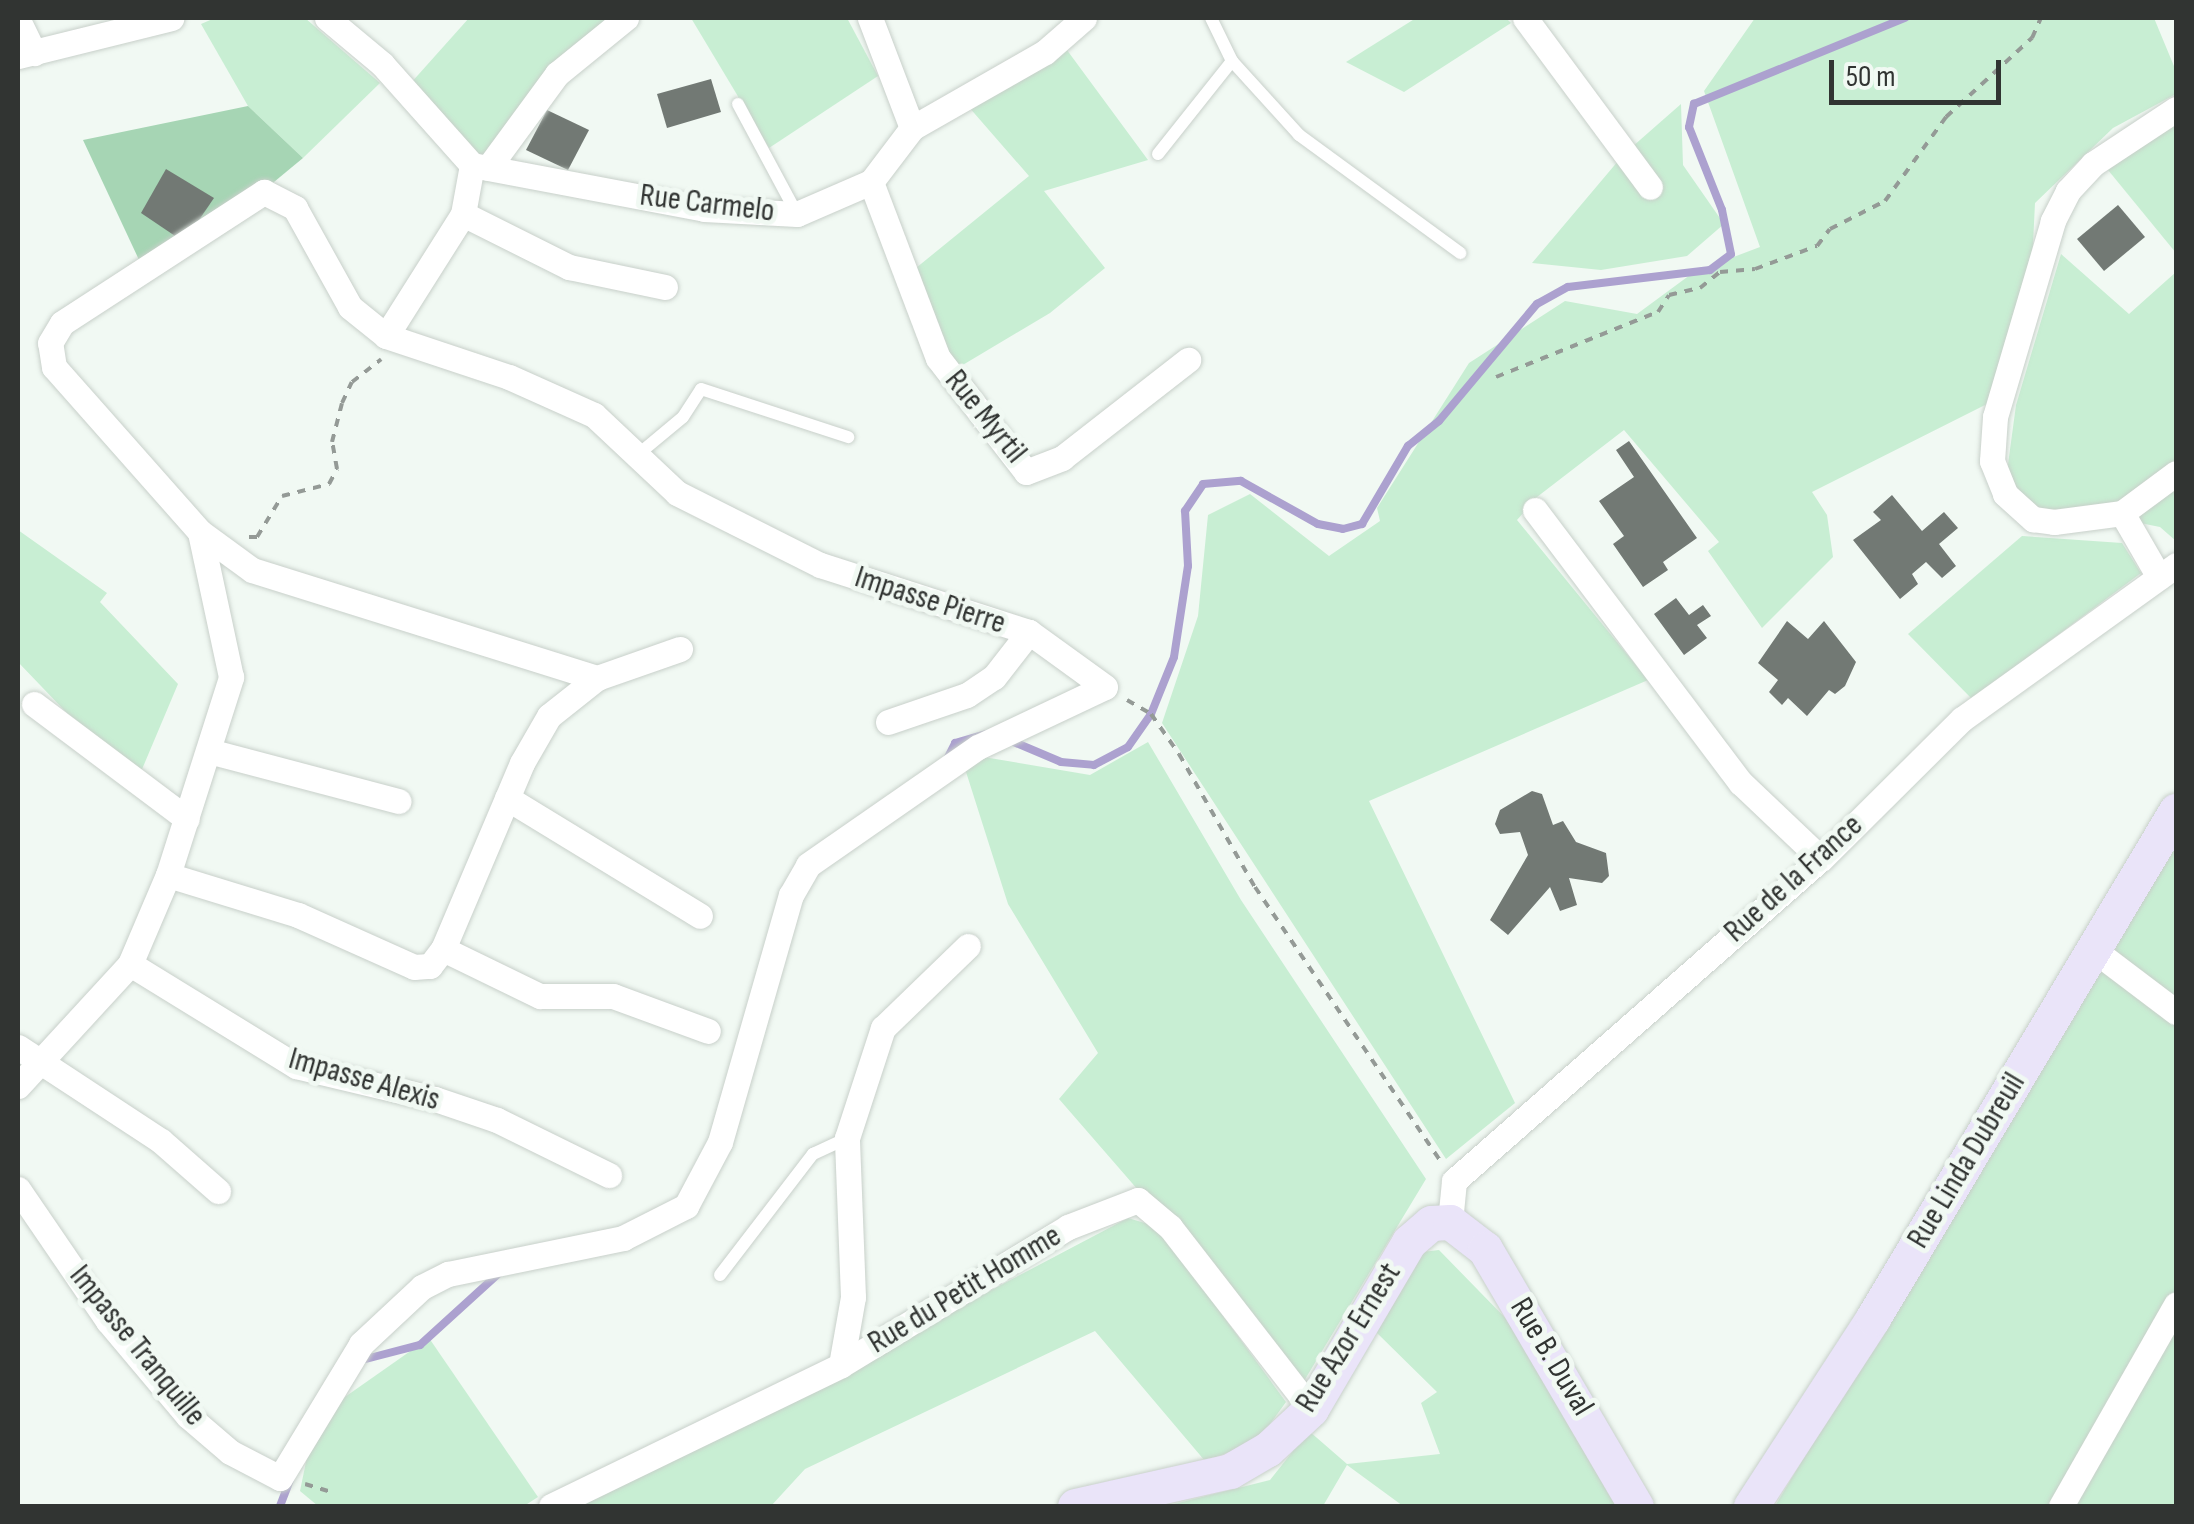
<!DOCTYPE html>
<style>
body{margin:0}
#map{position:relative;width:2194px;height:1524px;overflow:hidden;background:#f1f9f3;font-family:"Sofia Sans Condensed",sans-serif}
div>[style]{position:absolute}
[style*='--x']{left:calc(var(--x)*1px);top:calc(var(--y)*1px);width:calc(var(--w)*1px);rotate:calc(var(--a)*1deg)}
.green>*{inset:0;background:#c8eed3}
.forest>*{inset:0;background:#a6d5b4}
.stream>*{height:8px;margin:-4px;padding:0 4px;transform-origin:4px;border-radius:4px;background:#aca1cf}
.building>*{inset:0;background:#727974}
.path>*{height:4px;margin-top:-2px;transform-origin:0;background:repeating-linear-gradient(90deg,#949a96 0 8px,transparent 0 16px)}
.roads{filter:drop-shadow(0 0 2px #c8d0ca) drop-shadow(0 0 2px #c8d0ca)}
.lane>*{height:12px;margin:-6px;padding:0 6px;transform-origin:6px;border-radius:6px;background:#fff}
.street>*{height:25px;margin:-12.5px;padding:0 12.5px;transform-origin:12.5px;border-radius:12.5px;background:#fff}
.secondary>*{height:35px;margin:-17.5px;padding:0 17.5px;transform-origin:17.5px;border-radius:17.5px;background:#eae4f9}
span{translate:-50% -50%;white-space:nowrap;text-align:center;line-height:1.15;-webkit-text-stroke:10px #f1f9f3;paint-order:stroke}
.street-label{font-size:32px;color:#313432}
.frame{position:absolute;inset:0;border:20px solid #313432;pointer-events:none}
.scale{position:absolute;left:1829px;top:60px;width:172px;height:45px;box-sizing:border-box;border:5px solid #313432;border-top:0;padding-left:12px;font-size:30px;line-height:35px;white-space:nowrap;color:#313432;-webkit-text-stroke:8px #f1f9f3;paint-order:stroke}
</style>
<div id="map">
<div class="green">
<i style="clip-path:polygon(215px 18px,305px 18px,380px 83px,303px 158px,248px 106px,201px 24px)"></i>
<i style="clip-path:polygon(469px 18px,616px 18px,480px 161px,410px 84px)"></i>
<i style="clip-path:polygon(691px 18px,847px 18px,878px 76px,769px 148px)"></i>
<i style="clip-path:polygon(1416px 18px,1506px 18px,1511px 23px,1404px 92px,1346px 62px)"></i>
<i style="clip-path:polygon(1755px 18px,2154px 18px,2176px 71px,2176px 94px,2113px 128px,2035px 203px,2030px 307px,1989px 403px,1812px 492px,1827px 515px,1833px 557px,1762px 628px,1708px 551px,1719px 542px,1624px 430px,1537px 497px,1517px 520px,1648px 680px,1369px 801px,1515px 1103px,1446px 1159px,1162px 723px,1198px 616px,1208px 515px,1250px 494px,1329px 556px,1380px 521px,1377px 508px,1469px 363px,1565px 301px,1637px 314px,1694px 272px,1760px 247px,1704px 91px)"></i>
<i style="clip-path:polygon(1064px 46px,1148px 160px,1044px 191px,1105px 268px,1050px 313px,956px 369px,916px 268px,1029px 176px,968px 106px)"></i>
<i style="clip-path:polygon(1681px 104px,1683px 165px,1724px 224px,1687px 256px,1601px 270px,1532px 263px,1624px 154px)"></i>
<i style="clip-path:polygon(2176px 123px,2176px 253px,2108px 170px)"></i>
<i style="clip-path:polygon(2061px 254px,2129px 314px,2176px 272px,2176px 541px,2160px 527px,2125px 520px,2032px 520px,2004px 494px,2016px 405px)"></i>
<i style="clip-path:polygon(18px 530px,107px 593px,100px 602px,178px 684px,140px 774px,109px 757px,18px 662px)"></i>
<i style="clip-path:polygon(2022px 536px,2122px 543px,2141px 573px,1972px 699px,1908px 634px)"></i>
<i style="clip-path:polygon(1148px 742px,1241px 900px,1426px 1179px,1304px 1381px,1059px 1099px,1098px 1053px,1008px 904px,960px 753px,1090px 775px)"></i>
<i style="clip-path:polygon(2176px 843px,2176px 1506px,1775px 1506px,1992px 1144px)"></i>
<i style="clip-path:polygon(1128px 1218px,1158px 1227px,1286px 1402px,1257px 1442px,1205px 1461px,1095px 1331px,805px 1469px,771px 1506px,582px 1506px)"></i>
<i style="clip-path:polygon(1439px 1250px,1518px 1331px,1617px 1506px,1403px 1506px,1347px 1465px,1323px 1506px,1166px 1506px,1270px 1480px,1309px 1431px,1347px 1464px,1440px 1454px,1421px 1403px,1437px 1392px,1376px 1332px,1422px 1252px)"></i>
<i style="clip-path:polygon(429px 1338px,538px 1497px,524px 1506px,318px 1506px,300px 1491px,315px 1418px)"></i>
</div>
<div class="forest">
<i style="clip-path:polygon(248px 106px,303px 158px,204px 240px,147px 277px,83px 140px)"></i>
</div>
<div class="stream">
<i style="--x:1009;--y:740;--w:56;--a:22.9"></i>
<i style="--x:1061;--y:762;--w:33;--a:5"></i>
<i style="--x:1094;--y:765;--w:38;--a:-28"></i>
<i style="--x:1128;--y:747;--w:40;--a:-55.1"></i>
<i style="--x:1151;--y:714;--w:61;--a:-68"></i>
<i style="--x:1174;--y:657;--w:92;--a:-81.3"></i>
<i style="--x:1188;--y:566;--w:55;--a:-93.1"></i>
<i style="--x:1185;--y:511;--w:32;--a:-56"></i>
<i style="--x:1203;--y:484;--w:38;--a:-5"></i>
<i style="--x:1241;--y:481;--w:88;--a:29.2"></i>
<i style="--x:1318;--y:524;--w:25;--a:11"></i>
<i style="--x:1343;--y:529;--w:20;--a:-15"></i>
<i style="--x:1362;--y:524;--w:91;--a:-59.5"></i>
<i style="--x:1408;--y:446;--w:40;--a:-39"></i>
<i style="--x:1439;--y:421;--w:153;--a:-50.1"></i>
<i style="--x:1537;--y:304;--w:35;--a:-29"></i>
<i style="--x:1568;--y:287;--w:143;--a:-6.8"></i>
<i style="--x:1710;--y:270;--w:26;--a:-37"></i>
<i style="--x:1731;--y:254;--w:45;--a:-101.6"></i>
<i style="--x:1722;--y:210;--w:89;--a:-111.7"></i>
<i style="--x:1689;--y:127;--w:24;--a:-78"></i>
<i style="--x:1694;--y:104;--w:228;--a:-22.2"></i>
<i style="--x:947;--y:759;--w:18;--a:-63"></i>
<i style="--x:955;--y:743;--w:32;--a:-16"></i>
<i style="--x:358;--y:1361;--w:64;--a:-14.5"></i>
<i style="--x:420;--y:1345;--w:107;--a:-42.3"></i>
<i style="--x:280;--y:1506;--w:30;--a:-69"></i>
</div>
<div class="building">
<i style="clip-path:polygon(711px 79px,721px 112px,667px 128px,657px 94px)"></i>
<i style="clip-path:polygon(547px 110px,589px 130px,568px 170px,526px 150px)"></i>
<i style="clip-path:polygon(166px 169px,214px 198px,184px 242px,141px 213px)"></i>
<i style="clip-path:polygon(2118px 205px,2145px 237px,2104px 271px,2077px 239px)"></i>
<i style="clip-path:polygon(1629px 441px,1697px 538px,1663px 562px,1668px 570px,1643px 587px,1613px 544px,1624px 536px,1599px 501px,1634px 477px,1616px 450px)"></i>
<i style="clip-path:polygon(1892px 495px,1922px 531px,1944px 512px,1958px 528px,1939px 544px,1956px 566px,1942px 578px,1926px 562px,1912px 574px,1918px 584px,1900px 599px,1853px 540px,1881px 520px,1873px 512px)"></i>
<i style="clip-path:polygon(1676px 598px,1689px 615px,1703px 605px,1711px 616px,1697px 625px,1707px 638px,1684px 655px,1654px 614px)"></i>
<i style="clip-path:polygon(1787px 621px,1808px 639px,1824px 621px,1856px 662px,1845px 686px,1835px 694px,1829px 690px,1807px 716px,1788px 698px,1782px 705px,1769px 692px,1778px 680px,1758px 663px)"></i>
<i style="clip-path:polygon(1532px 791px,1542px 794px,1553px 825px,1563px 821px,1576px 842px,1606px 853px,1609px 876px,1602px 883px,1569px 878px,1577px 905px,1560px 911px,1550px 887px,1508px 935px,1490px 920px,1528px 855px,1520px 832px,1500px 834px,1495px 824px,1500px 810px)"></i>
</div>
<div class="path">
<i style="--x:1496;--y:377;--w:175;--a:-21.9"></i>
<i style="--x:1658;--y:312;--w:20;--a:-57"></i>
<i style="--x:1669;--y:295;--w:32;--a:-13"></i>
<i style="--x:1700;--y:288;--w:26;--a:-39"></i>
<i style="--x:1720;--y:272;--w:35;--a:-5"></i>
<i style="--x:1755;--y:269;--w:66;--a:-20.4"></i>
<i style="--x:1817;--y:246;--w:21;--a:-53"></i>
<i style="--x:1830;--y:229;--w:62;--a:-27"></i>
<i style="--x:1885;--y:201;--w:104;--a:-54"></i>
<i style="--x:1946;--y:117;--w:117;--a:-42.6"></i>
<i style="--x:2032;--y:38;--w:22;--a:-66"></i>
<i style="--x:249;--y:537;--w:8;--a:0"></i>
<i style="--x:257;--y:537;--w:48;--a:-58.6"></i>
<i style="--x:282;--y:496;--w:49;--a:-14.3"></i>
<i style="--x:329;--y:484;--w:17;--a:-62"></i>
<i style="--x:337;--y:469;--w:27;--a:-100"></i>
<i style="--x:332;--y:442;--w:40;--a:-75.6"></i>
<i style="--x:342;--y:403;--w:23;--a:-65"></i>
<i style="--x:352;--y:382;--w:37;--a:-38"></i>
<i style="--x:1127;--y:700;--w:28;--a:30"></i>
<i style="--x:1151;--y:714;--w:49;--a:55"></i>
<i style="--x:1179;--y:754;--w:153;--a:60.3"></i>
<i style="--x:1255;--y:887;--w:330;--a:55.9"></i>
<i style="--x:305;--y:1484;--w:30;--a:17"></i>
</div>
<div class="roads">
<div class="lane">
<i style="--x:1232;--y:61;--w:100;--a:47.8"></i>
<i style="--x:1299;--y:135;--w:200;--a:36.2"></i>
<i style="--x:738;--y:104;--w:125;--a:61.8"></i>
<i style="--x:1158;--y:154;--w:119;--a:-51.5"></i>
<i style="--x:1232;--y:61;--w:48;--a:-116"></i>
<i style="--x:635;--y:457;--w:62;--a:-39.8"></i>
<i style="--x:683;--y:417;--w:33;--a:-57"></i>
<i style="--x:701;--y:389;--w:155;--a:18.1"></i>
<i style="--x:720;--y:1275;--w:153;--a:-52.5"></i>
<i style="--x:813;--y:1154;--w:38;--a:-25"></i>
</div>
<div class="street">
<i style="--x:327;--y:18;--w:72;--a:39.9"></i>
<i style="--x:382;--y:64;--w:135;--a:48.3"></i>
<i style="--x:472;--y:165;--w:236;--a:10.7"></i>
<i style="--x:704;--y:209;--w:93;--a:3.1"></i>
<i style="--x:797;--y:214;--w:81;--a:-23.4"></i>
<i style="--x:871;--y:182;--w:68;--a:-52.8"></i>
<i style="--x:912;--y:128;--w:153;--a:-29.7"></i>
<i style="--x:1045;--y:52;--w:52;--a:-41.1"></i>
<i style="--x:870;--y:18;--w:118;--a:69.1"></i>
<i style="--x:1525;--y:18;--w:210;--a:53.5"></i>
<i style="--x:18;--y:20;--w:37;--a:64"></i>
<i style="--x:18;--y:56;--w:158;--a:-13.9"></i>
<i style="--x:2176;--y:109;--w:100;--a:146.5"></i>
<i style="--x:2093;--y:164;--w:37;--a:133"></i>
<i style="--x:2068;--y:191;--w:34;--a:117"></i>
<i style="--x:2053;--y:221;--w:204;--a:106.5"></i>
<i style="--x:1995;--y:417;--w:44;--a:93.9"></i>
<i style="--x:1992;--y:461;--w:35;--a:68"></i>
<i style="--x:2005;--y:494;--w:38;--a:42"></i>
<i style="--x:2033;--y:519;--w:21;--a:8"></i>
<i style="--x:2054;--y:522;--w:69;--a:-7.5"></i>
<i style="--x:2122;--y:513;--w:67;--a:-36.5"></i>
<i style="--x:488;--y:168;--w:117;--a:-53.7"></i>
<i style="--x:557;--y:74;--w:89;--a:-39.1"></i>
<i style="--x:871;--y:182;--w:188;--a:69.2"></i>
<i style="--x:938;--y:358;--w:144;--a:52.3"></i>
<i style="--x:1026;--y:472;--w:39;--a:-21"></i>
<i style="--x:1062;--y:458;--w:160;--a:-37.9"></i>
<i style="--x:463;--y:214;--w:119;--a:26.6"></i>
<i style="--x:569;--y:267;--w:98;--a:11.8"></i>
<i style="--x:1535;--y:510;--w:342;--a:53"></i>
<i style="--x:1741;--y:783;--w:110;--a:43.5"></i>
<i style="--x:2122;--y:513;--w:74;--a:60"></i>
<i style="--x:200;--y:532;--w:64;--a:36.2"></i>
<i style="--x:252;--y:570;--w:362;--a:17.4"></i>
<i style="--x:597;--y:678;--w:88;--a:-19.3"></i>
<i style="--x:597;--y:678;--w:61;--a:141.6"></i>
<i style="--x:549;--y:716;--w:54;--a:119.9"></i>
<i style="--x:522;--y:763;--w:202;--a:113"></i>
<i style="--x:443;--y:949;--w:108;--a:25.9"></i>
<i style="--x:540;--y:996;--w:73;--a:0"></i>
<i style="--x:613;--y:996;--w:101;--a:20.2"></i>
<i style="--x:34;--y:704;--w:191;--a:36.9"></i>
<i style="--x:888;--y:722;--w:83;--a:-18.9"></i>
<i style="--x:967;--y:695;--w:32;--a:-34"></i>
<i style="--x:994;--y:677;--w:57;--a:-52.1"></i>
<i style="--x:209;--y:751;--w:196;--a:14.8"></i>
<i style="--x:507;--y:798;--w:226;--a:31.4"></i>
<i style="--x:168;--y:875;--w:136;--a:17.1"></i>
<i style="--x:298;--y:915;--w:127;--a:24.1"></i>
<i style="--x:414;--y:967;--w:16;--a:-4"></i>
<i style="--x:430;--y:966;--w:21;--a:-53"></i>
<i style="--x:2094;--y:950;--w:103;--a:37.1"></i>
<i style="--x:130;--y:964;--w:195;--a:31.6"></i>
<i style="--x:296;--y:1066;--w:143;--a:13.4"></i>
<i style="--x:435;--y:1099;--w:65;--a:18.7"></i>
<i style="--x:497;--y:1120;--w:125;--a:26.2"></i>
<i style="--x:18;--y:1047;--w:171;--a:33.3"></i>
<i style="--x:161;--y:1141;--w:76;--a:41.3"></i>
<i style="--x:18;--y:1086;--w:166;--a:-47.4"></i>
<i style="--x:130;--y:964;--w:97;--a:-66.9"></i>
<i style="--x:168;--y:875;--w:208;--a:-72.3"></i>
<i style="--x:231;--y:677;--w:148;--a:-102.1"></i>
<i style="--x:200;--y:532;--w:220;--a:-131.5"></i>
<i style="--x:54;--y:367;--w:24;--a:-99"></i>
<i style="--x:50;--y:343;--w:23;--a:-59"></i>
<i style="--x:62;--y:323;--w:241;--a:-33"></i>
<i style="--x:264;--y:192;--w:35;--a:27"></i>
<i style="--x:295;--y:208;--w:113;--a:60.9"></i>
<i style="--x:350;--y:307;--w:46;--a:38.9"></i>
<i style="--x:18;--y:1189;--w:160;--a:55.7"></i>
<i style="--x:108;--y:1321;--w:124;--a:49.9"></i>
<i style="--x:188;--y:1416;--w:55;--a:40.6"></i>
<i style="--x:230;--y:1452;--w:56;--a:27.5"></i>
<i style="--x:280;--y:1478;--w:157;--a:-58.8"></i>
<i style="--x:361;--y:1344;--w:83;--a:-43.1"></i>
<i style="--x:422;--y:1287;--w:29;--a:-27"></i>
<i style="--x:448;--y:1274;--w:179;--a:-11.6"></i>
<i style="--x:623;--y:1238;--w:71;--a:-26.9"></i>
<i style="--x:686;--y:1206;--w:72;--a:-62"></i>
<i style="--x:720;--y:1142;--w:257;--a:-74"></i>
<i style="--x:791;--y:895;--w:34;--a:-60"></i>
<i style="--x:808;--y:865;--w:207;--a:-34.8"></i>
<i style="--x:978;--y:747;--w:140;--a:-25.3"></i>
<i style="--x:1105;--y:687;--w:94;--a:-144.1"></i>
<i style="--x:1029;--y:632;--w:219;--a:-162.2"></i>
<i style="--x:820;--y:565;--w:160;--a:-153.3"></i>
<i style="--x:677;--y:493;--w:114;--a:-136.8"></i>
<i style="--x:594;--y:415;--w:93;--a:-155.9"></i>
<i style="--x:509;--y:377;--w:130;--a:-161.6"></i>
<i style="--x:386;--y:336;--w:144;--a:-57.7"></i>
<i style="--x:463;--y:214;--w:50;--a:-79.6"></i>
<i style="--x:1450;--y:1222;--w:41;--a:-84.4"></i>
<i style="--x:1454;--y:1181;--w:488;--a:-41.3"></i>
<i style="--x:1821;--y:859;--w:199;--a:-44.8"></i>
<i style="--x:1962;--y:719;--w:264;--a:-35.7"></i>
<i style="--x:841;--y:1365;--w:69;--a:-80"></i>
<i style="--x:853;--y:1297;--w:159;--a:-92.2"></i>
<i style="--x:847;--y:1138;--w:116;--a:-71.9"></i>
<i style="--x:883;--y:1028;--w:118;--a:-44"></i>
<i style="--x:551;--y:1506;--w:322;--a:-25.9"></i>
<i style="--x:841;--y:1365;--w:266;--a:-31.3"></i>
<i style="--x:1068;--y:1227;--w:75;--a:-21.1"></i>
<i style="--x:1138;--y:1200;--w:42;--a:40.2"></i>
<i style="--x:1170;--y:1227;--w:230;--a:52.2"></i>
<i style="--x:2061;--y:1506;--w:232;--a:-60.3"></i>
</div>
<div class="secondary">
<i style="--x:1075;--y:1506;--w:159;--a:-12.7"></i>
<i style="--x:1230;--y:1471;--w:44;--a:-30.1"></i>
<i style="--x:1268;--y:1449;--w:59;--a:-42.9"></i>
<i style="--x:1311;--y:1409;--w:194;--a:-59.6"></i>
<i style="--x:1409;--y:1242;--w:29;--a:-41"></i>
<i style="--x:1431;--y:1223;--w:19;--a:-3"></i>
<i style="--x:1450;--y:1222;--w:44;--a:37.6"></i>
<i style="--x:1485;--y:1249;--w:298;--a:59.6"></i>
<i style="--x:1751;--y:1506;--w:224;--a:-57"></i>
<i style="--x:1873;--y:1318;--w:591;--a:-59.14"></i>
</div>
</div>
<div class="street-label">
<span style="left:707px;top:204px;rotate:7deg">Rue Carmelo</span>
<span style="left:985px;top:417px;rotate:51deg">Rue Myrtil</span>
<span style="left:930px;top:601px;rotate:18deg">Impasse Pierre</span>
<span style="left:1794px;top:879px;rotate:-42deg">Rue de la France</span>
<span style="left:364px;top:1080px;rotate:16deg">Impasse Alexis</span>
<span style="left:1967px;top:1161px;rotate:-59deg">Rue Linda Dubreuil</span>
<span style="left:965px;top:1290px;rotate:-31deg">Rue du Petit Homme</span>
<span style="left:1349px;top:1338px;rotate:-58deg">Rue Azor Ernest</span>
<span style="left:137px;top:1346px;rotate:51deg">Impasse Tranquille</span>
<span style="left:1551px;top:1357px;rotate:59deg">Rue B. Duval</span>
</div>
<div class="frame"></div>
<div class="scale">50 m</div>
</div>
